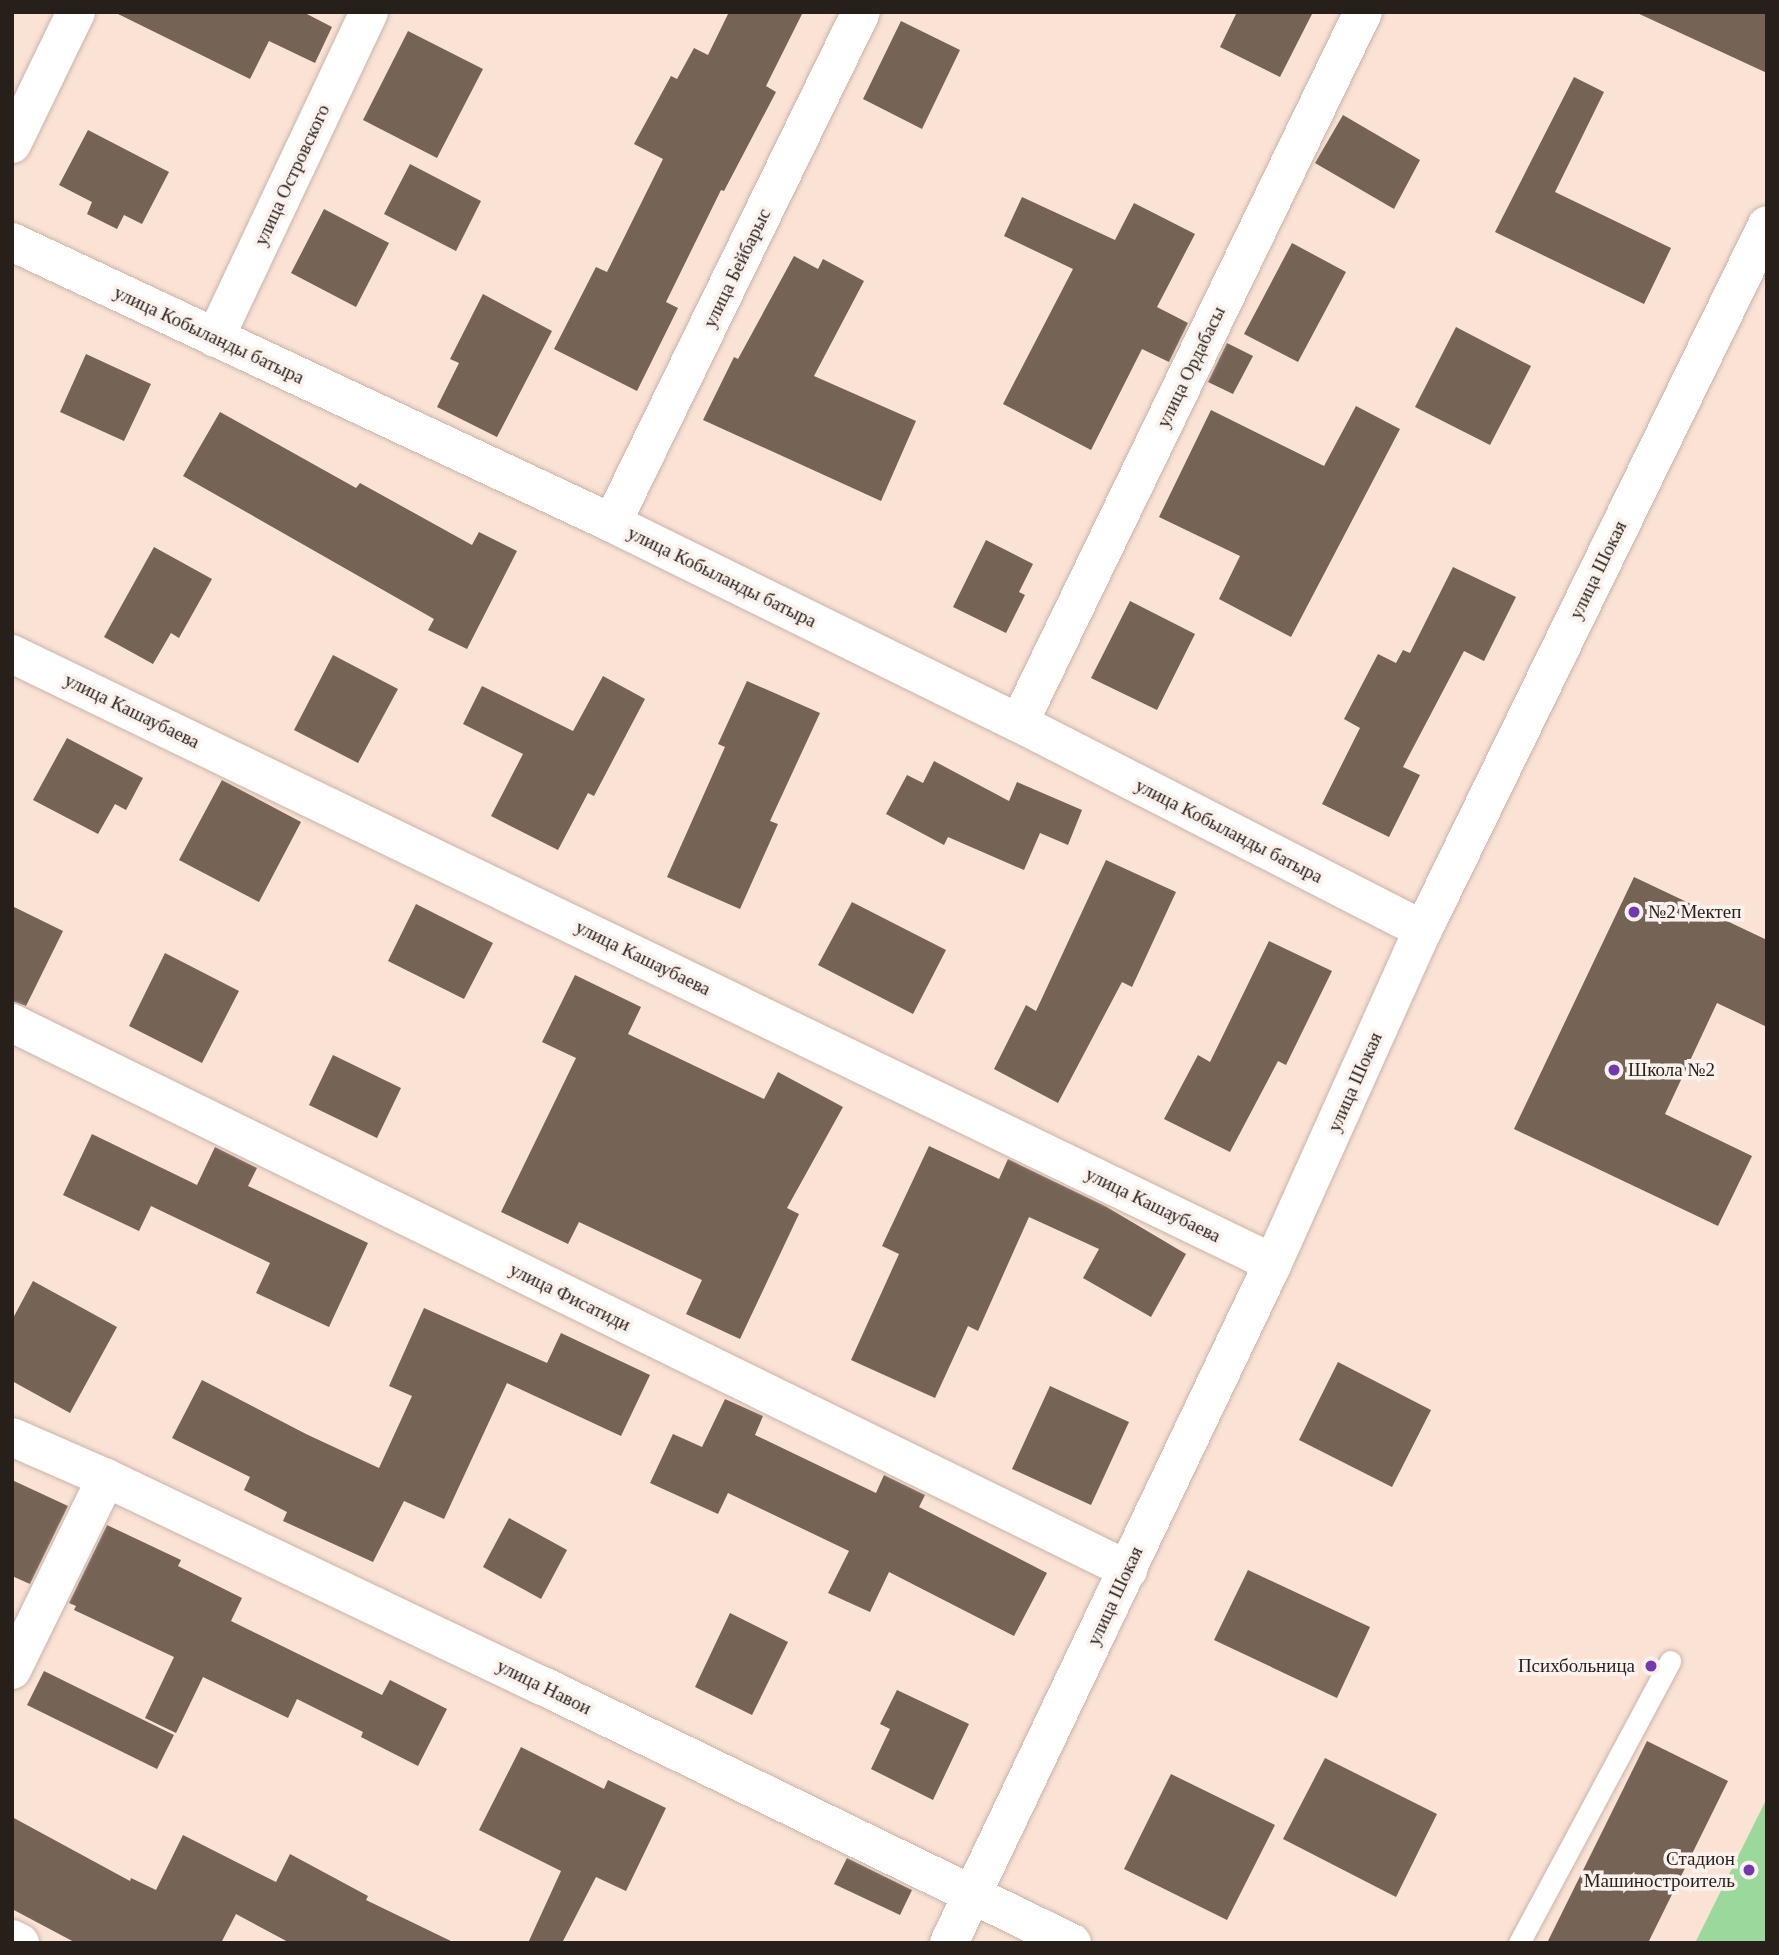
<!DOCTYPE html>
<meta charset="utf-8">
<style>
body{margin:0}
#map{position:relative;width:1779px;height:1955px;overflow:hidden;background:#fae2d5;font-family:"Times New Roman",serif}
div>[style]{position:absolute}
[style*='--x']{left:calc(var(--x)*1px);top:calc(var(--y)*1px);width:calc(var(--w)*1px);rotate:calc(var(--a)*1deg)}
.green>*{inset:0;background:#9bd89c}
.building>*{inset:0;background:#756355}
.roads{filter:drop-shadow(0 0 2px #cab4a7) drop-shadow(0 0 2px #cab4a7)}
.service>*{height:21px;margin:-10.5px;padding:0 10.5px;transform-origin:10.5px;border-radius:10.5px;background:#fff}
.minor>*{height:38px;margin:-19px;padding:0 19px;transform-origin:19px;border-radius:19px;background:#fff}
.secondary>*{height:38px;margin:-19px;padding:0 19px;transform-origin:19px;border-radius:19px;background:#fff}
.dots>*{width:19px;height:19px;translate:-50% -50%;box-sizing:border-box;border:4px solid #fcf2ed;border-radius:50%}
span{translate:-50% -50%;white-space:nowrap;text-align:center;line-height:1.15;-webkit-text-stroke:7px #fcf2ed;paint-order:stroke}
.street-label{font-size:19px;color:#271f1a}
.poi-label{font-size:19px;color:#271f1a}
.left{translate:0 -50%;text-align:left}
.right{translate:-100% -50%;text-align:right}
.frame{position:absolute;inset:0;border:14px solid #271f1a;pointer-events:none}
</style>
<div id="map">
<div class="green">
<i style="clip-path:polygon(1767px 1798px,1767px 1943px,1695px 1943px)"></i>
</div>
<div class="building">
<i style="clip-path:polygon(114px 12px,303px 12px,332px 27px,315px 63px,269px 41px,250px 79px)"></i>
<i style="clip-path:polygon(729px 12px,803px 12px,766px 86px,776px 92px,724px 191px,721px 190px,666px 302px,678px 308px,637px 391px,554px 349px,596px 267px,607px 272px,663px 159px,634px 144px,671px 76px,677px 79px,694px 48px,708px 55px)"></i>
<i style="clip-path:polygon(1237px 12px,1313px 12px,1280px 77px,1220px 47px)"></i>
<i style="clip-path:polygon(1635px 12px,1767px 12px,1767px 73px)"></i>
<i style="clip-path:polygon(901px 21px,960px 50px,922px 129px,863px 99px)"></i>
<i style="clip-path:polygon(408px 31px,483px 69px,437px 158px,363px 120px)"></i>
<i style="clip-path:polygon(1574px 77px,1604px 92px,1555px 192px,1671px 248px,1644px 304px,1495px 232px)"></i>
<i style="clip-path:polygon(1343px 115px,1420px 160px,1394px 209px,1315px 163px)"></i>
<i style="clip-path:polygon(88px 130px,169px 172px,142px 224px,124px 215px,117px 229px,87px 214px,92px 202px,59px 185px)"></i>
<i style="clip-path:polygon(410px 164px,481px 201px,456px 251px,384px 214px)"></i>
<i style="clip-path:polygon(1022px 197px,1115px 240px,1134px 203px,1195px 234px,1157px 307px,1188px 323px,1169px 362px,1142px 349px,1091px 450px,1003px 404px,1073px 269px,1004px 236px)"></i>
<i style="clip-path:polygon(324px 209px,389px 243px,356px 307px,291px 273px)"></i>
<i style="clip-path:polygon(1292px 243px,1346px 272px,1298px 362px,1244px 334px)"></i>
<i style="clip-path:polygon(794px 256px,818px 269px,823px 259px,864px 281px,814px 376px,916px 421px,881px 501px,703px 420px,734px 357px,738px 359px)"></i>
<i style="clip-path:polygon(483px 294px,552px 331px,497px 437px,437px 407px,459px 363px,450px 359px)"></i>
<i style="clip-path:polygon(1456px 327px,1531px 366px,1490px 445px,1415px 407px)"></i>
<i style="clip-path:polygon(1227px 343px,1253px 356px,1233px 394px,1208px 382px)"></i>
<i style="clip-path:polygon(86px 354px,151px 384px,124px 441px,60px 412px)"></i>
<i style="clip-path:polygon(1356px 406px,1400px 429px,1291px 637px,1219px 599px,1240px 556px,1159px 517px,1211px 410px,1324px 466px)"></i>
<i style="clip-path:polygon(220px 412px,356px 488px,360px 483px,472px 545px,479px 532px,517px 551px,467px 649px,428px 630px,434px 619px,183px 476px)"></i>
<i style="clip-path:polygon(986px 540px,1033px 564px,1019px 592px,1025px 595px,1006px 633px,953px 607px)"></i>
<i style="clip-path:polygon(154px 547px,212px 579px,179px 638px,171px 633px,153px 664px,104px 637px)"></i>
<i style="clip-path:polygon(1453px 567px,1516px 597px,1484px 661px,1464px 651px,1403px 767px,1420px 775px,1389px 837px,1322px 804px,1360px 728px,1344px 719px,1378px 654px,1396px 663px,1403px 650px,1410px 653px)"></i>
<i style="clip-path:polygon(1130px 601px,1195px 634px,1157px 710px,1091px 678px)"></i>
<i style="clip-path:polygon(333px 655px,398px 689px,358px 763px,294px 730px)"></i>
<i style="clip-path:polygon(603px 676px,645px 699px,594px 796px,588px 793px,558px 850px,491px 816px,523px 754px,463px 724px,482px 686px,573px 731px)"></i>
<i style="clip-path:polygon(747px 681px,820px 713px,770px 821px,778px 824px,740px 909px,667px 877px,725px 747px,718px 744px)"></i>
<i style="clip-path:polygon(67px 738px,143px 778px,126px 810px,115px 804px,98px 834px,33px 800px)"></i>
<i style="clip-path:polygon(934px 761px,1009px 801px,1017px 782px,1082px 810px,1068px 845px,1040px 833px,1024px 870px,948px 837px,944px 845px,886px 814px,907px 775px,923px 783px)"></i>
<i style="clip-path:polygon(222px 780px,301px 822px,259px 902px,179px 860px)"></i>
<i style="clip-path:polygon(1106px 860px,1176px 892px,1132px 987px,1122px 982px,1058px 1103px,994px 1069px,1026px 1005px,1036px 1011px)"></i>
<i style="clip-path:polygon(1634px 877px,1767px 940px,1767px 1027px,1717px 1003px,1665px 1114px,1752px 1156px,1718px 1226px,1514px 1129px)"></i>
<i style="clip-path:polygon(852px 902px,946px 950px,913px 1014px,818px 965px)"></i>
<i style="clip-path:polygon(416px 904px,493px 943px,464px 999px,388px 961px)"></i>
<i style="clip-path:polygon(12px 906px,63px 931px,26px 1006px,12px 1001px)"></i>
<i style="clip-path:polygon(1269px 941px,1332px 971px,1286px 1065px,1278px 1061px,1230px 1152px,1164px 1119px,1198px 1055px,1210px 1062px)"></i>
<i style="clip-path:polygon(165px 953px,239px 991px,202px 1063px,129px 1026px)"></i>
<i style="clip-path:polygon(575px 975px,641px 1007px,628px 1034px,764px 1099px,778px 1072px,843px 1107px,787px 1208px,799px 1214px,740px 1339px,686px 1314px,702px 1280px,579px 1222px,568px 1244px,501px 1212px,576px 1058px,542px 1042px)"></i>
<i style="clip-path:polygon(333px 1055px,401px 1088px,377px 1138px,309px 1105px)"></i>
<i style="clip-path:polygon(92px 1134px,197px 1185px,215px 1147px,257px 1168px,248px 1186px,368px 1243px,329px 1327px,256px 1293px,270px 1263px,151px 1206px,139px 1231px,63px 1195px)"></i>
<i style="clip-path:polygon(929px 1146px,999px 1179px,1008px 1159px,1105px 1206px,1186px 1254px,1151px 1317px,1083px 1278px,1099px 1249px,1029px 1217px,978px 1331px,968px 1326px,935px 1398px,851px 1360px,899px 1254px,882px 1246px)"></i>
<i style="clip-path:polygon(33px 1281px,117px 1327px,70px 1413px,12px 1381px,12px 1320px)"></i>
<i style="clip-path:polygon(424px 1308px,547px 1363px,561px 1333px,650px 1375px,621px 1436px,507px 1383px,444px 1519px,404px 1501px,373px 1562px,283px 1521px,287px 1512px,244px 1490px,250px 1477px,172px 1438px,202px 1380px,306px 1434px,379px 1468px,412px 1396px,389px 1386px)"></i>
<i style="clip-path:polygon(1338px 1362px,1431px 1410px,1392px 1487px,1299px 1440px)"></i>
<i style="clip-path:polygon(1050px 1386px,1129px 1422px,1091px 1505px,1012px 1469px)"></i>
<i style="clip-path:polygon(725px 1399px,763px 1416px,755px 1435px,876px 1493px,884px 1475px,925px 1495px,919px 1507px,1047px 1573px,1014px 1636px,889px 1572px,870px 1612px,828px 1593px,849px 1551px,728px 1493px,718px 1514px,650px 1483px,673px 1434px,702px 1447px)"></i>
<i style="clip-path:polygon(12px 1480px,68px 1506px,30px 1584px,12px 1576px)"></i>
<i style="clip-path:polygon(509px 1518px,567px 1550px,541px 1599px,483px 1567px)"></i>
<i style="clip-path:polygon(107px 1525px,181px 1560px,178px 1566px,242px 1598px,231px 1621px,382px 1695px,390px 1680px,447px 1709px,418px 1766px,361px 1737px,363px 1732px,297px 1699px,288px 1718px,203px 1677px,176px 1733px,145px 1718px,174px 1657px,74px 1610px,76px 1606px,69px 1603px)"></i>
<i style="clip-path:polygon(1248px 1570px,1370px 1627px,1337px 1698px,1214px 1640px)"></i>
<i style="clip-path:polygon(730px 1613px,788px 1642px,752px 1715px,695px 1687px)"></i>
<i style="clip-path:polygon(44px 1671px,174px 1735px,157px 1769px,27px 1705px)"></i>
<i style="clip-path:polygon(897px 1690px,969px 1724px,933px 1800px,871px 1769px,890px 1729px,880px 1724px)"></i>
<i style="clip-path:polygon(1647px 1741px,1728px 1781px,1648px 1943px,1547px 1943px)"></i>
<i style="clip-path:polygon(521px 1747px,604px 1789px,608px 1780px,666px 1808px,626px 1891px,596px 1877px,562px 1943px,528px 1943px,561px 1871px,479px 1830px)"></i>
<i style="clip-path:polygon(1325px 1758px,1437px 1814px,1396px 1897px,1283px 1839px)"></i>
<i style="clip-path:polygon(1171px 1774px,1275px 1825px,1227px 1920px,1124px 1869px)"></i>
<i style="clip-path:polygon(12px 1817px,130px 1881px,131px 1878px,156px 1890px,183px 1835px,276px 1882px,290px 1854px,368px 1896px,366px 1900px,455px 1943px,290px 1943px,236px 1914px,221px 1943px,76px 1943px,12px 1909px)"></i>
<i style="clip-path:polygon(847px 1858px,912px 1890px,900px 1915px,834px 1884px)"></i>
</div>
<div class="roads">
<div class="service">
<i style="--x:1519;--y:1943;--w:320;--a:-61.8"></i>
</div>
<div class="minor">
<i style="--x:12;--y:242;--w:663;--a:25.1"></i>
<i style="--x:612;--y:523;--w:453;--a:26.2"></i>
<i style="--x:1019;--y:723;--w:454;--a:27.1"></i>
<i style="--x:215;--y:338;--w:361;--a:-64.7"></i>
<i style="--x:612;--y:523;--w:568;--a:-64.02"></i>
<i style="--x:12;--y:654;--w:1400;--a:25.78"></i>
<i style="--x:1019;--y:723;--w:790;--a:-64.18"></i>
<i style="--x:12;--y:1023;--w:1243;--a:26.11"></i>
<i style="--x:12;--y:1437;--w:103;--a:23.6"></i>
<i style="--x:106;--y:1478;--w:484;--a:25.5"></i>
<i style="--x:543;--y:1686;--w:588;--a:25.91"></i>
<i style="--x:12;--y:1670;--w:214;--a:-63.9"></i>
<i style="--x:12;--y:1939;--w:9;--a:27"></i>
<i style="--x:949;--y:1943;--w:753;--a:-64.52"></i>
<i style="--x:1273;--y:1263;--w:365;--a:-65.8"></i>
<i style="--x:1423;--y:930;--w:784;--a:-63.99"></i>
</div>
<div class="secondary">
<i style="--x:12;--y:144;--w:147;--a:-64.1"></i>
</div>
</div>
<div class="dots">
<i style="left:1634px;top:912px;background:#7338ae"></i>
<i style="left:1614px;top:1070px;background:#7338ae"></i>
<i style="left:1651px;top:1666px;background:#7338ae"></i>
<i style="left:1749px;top:1870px;background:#7338ae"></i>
</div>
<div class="street-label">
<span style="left:292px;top:175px;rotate:-65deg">улица Островского</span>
<span style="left:737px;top:268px;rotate:-64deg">улица Бейбарыс</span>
<span style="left:209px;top:335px;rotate:25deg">улица Кобыланды батыра</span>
<span style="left:1191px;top:367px;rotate:-64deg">улица Ордабасы</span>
<span style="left:1598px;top:570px;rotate:-64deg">улица Шокая</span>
<span style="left:722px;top:577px;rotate:26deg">улица Кобыланды батыра</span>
<span style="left:132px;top:711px;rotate:26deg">улица Кашаубаева</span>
<span style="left:1229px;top:831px;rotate:27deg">улица Кобыланды батыра</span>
<span style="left:643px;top:958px;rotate:26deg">улица Кашаубаева</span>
<span style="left:1355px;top:1082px;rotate:-66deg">улица Шокая</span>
<span style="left:1153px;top:1205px;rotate:26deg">улица Кашаубаева</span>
<span style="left:570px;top:1297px;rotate:26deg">улица Фисатиди</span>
<span style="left:1115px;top:1596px;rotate:-65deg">улица Шокая</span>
<span style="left:544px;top:1687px;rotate:26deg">улица Навои</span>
</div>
<div class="poi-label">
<span class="left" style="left:1648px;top:912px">№2 Мектеп</span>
<span class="left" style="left:1628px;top:1070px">Школа №2</span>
<span class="right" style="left:1635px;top:1666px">Психбольница</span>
<span class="right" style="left:1735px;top:1870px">Стадион<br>Машиностроитель</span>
</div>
<div class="frame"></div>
</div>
